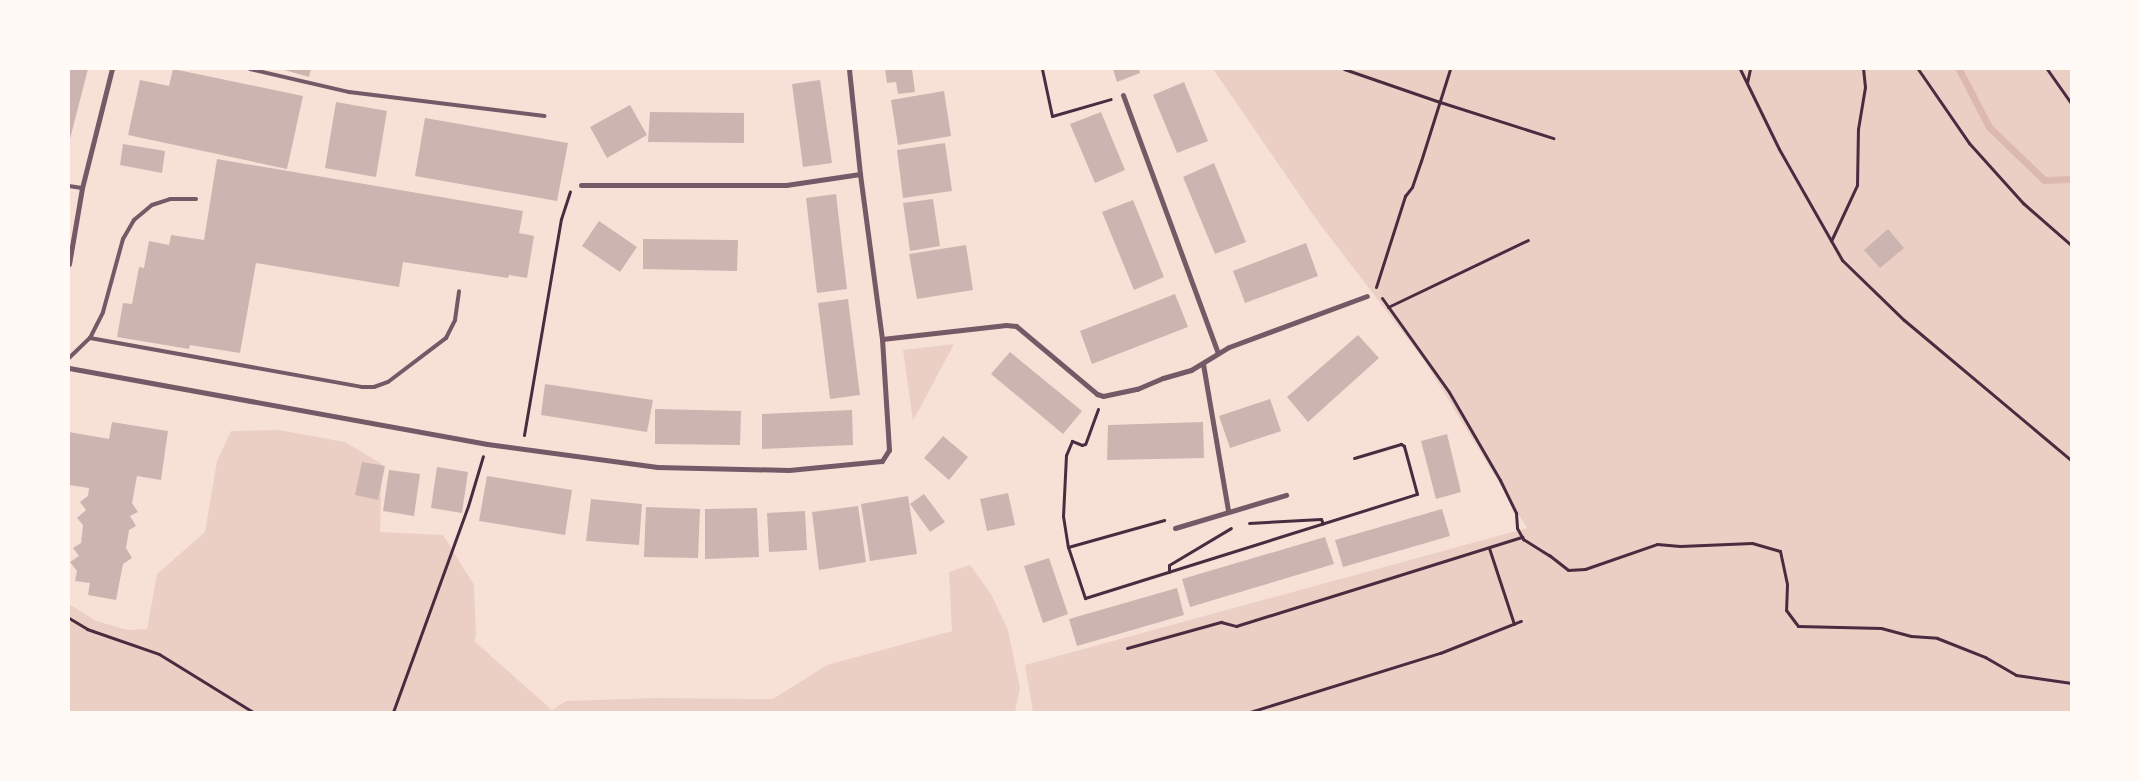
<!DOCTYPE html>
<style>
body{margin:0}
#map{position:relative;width:2140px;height:781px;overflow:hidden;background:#f7e1d7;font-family:Barlow,sans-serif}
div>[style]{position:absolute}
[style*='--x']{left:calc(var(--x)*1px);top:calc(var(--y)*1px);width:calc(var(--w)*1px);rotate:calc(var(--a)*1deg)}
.green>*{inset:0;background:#ebcfc5}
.stream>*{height:7px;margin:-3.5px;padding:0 3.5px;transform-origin:3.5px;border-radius:3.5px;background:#dcb8b0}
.building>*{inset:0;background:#ccb4b1}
.path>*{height:3px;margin:-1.5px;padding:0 1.5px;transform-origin:1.5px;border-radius:1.5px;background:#4a2c40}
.service>*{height:4px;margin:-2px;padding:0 2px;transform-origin:2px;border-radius:2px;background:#755966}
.minor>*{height:5px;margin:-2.5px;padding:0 2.5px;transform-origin:2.5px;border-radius:2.5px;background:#755966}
span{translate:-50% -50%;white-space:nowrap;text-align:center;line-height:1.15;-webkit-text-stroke:4px #fffaf5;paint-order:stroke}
.frame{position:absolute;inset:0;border:70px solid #fffaf5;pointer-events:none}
</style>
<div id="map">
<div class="green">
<i style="clip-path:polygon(1213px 69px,2071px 69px,2071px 712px,1033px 712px,1025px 665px,1527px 528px,1424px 360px,1316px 219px)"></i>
<i style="clip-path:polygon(954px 344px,913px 421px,903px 350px)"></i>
<i style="clip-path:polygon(279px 430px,345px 442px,382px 464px,380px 532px,443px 535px,474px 585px,476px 637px,474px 641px,552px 710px,566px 701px,655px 698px,773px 699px,827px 665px,952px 631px,949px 572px,970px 565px,991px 594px,1008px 630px,1020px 688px,1015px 712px,69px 712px,69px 604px,96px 621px,128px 630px,147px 629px,157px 574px,205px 532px,217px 461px,231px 431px)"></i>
</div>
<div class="stream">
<i style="--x:1959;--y:69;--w:65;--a:62.7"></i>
<i style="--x:1989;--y:127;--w:76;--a:43.9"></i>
<i style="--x:2044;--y:180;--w:27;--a:-2"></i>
</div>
<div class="building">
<i style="clip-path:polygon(69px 69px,88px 69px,70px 139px,69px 139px)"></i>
<i style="clip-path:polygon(173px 69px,303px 96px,287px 169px,128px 135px,140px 80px,169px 86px)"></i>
<i style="clip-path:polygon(281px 69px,311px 69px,309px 77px)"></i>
<i style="clip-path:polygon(885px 69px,912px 69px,915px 92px,898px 94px,896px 82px,887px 83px)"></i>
<i style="clip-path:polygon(1113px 69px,1139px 69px,1140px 73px,1117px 82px)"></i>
<i style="clip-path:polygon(820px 80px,832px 163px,803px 167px,792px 84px)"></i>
<i style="clip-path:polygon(1184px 82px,1208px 141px,1177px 153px,1153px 95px)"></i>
<i style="clip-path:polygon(944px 91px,951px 136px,898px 145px,891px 100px)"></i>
<i style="clip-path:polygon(336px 102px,387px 111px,376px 177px,325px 168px)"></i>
<i style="clip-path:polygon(630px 105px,647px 135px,607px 158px,590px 127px)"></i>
<i style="clip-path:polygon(650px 112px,744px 113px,744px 143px,648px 142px)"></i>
<i style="clip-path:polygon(1101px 112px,1125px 170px,1095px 183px,1070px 124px)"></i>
<i style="clip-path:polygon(425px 118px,568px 143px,557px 201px,415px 176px)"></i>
<i style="clip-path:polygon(945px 143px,952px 191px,903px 198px,897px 150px)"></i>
<i style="clip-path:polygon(123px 144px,165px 151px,162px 173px,120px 165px)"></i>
<i style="clip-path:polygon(217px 159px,523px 211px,519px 233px,534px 236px,527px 278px,509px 275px,508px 278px,403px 262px,399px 287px,256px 263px,240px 353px,190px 345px,189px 349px,117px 337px,123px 303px,132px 304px,139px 267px,144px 268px,149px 241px,169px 245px,171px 235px,204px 240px)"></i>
<i style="clip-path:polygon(1214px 163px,1246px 242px,1215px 254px,1183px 177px)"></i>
<i style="clip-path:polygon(836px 194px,847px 289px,817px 293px,806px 198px)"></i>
<i style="clip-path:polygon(933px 199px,940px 246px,910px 251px,903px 203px)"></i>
<i style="clip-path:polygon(1133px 200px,1164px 277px,1134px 290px,1102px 212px)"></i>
<i style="clip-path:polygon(599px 221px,637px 247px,620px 272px,582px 246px)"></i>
<i style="clip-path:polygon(1888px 229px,1904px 248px,1880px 268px,1864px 250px)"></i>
<i style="clip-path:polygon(643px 239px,738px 240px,737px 271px,643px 269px)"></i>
<i style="clip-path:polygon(1306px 243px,1318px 276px,1245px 303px,1233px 271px)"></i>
<i style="clip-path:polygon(966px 245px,973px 290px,917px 299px,909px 254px)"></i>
<i style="clip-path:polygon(1175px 294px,1188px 327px,1092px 364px,1080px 331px)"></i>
<i style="clip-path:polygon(848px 299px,860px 395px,830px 399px,818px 303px)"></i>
<i style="clip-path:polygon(1358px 335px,1379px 358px,1308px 422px,1287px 397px)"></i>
<i style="clip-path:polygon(1010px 352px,1082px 411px,1063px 434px,991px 374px)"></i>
<i style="clip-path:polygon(545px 384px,653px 400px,647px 432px,541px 415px)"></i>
<i style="clip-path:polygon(1270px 399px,1281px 431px,1230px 448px,1219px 416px)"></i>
<i style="clip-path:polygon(655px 409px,741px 411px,740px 445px,655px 444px)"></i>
<i style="clip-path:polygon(852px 410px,853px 445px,762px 449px,762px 414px)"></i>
<i style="clip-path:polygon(112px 422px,168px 431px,161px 480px,137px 476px,132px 503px,138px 512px,130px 516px,136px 526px,129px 530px,126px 548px,132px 558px,123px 564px,116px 600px,88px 595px,90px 583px,75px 581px,77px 571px,70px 562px,79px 556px,73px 548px,81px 543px,83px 525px,77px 518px,86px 510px,80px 502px,88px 496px,89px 488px,69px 485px,69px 432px,109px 439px)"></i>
<i style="clip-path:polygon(1203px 422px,1204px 458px,1107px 460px,1108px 425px)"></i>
<i style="clip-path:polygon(1447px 434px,1461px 492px,1436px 499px,1421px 441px)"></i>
<i style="clip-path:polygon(943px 436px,968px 457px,949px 480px,924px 458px)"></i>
<i style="clip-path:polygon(362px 462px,385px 466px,378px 500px,355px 495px)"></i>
<i style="clip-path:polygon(437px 467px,468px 472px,462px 513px,431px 508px)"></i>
<i style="clip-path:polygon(389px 470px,420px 474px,414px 516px,383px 511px)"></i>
<i style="clip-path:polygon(487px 476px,572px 490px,565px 535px,479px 521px)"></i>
<i style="clip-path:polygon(1008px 493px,1015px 525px,987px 531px,980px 499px)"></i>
<i style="clip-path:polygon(924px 494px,945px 522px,930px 532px,910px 504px)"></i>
<i style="clip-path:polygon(908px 496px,917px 554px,870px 561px,861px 504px)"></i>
<i style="clip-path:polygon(591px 499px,642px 504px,639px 545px,586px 541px)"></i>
<i style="clip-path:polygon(858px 506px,866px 562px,819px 570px,812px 512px)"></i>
<i style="clip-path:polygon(646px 507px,700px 509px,698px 558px,644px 557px)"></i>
<i style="clip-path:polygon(757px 508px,759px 557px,705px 559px,705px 509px)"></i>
<i style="clip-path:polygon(1442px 509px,1450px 536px,1343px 567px,1335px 540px)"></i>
<i style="clip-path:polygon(805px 511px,807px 550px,769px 552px,767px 513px)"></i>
<i style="clip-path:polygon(1325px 537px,1334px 564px,1190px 607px,1182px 579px)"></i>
<i style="clip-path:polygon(1049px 558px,1068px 614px,1043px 623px,1024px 566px)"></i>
<i style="clip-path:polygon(1177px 588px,1184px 615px,1077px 646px,1069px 619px)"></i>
</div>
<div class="path">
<i style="--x:1042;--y:69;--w:48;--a:78"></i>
<i style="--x:1052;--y:116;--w:61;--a:-16.1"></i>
<i style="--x:1344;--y:69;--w:102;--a:19"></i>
<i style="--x:1440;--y:102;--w:119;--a:17.7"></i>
<i style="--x:1740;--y:69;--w:89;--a:64"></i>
<i style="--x:1779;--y:149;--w:128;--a:60.4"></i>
<i style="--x:1842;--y:260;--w:86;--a:44.1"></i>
<i style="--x:1904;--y:320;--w:218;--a:40"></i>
<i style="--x:1918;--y:69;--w:90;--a:55.4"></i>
<i style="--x:1969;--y:143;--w:81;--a:48"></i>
<i style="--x:2023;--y:203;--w:64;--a:41.2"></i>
<i style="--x:2047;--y:69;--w:42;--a:54.8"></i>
<i style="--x:1747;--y:83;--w:14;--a:-78"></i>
<i style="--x:1831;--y:241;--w:62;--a:-65.1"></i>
<i style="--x:1857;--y:185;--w:56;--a:-89"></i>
<i style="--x:1858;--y:129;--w:43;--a:-80.5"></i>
<i style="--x:1865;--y:87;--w:18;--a:-96"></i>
<i style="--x:1376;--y:287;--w:96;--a:-72.3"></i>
<i style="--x:1405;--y:196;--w:11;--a:-52"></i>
<i style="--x:1412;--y:187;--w:28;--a:-71"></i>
<i style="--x:1421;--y:161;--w:96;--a:-72.5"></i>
<i style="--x:1382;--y:298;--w:115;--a:54.5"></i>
<i style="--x:1449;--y:392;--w:102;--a:59.9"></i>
<i style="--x:1500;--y:480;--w:37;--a:64"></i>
<i style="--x:1516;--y:513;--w:15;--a:86"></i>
<i style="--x:1517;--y:528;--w:13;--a:61"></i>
<i style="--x:1523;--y:539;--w:31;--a:32"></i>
<i style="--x:1549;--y:555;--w:24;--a:38"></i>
<i style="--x:1568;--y:570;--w:17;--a:-3"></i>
<i style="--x:1585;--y:569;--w:76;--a:-19.1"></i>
<i style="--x:1657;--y:544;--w:23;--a:5"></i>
<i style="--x:1680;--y:546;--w:72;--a:-2.4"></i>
<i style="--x:1752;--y:543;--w:29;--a:16"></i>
<i style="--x:1780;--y:551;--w:34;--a:78"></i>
<i style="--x:1787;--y:584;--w:26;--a:92"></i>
<i style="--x:1786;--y:610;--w:20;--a:53"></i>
<i style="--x:1798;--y:626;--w:83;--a:1.4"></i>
<i style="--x:1881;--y:628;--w:31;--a:15"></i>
<i style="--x:1911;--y:636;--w:26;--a:4"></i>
<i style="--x:1937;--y:638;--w:52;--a:21.6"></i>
<i style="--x:1985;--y:657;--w:36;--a:30"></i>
<i style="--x:2016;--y:675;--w:56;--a:8.3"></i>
<i style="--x:1388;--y:307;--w:155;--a:-25.6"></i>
<i style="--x:1098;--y:409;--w:37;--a:110"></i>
<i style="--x:1085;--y:444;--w:3;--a:162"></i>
<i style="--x:1082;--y:445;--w:11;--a:-158"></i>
<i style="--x:1072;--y:441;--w:15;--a:113"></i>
<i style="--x:1066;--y:455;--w:61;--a:92.8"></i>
<i style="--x:1063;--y:516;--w:31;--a:81"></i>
<i style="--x:1068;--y:547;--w:54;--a:71.6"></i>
<i style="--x:1085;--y:598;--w:348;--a:-17.4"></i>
<i style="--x:1417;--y:494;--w:50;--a:-105.2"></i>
<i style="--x:1404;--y:446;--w:4;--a:-146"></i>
<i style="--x:1401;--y:444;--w:49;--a:163.4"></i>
<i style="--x:524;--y:435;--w:219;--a:-80.3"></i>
<i style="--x:561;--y:219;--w:29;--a:-72"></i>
<i style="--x:1249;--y:523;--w:72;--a:-3.2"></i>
<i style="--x:1321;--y:519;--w:5;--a:68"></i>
<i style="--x:1068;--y:547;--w:100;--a:-15.7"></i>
<i style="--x:1489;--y:548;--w:80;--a:71.8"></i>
<i style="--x:1169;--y:572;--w:7;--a:-90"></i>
<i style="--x:1169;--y:565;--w:72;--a:-30.8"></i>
<i style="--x:69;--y:618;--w:21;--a:31"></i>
<i style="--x:87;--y:629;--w:76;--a:19.1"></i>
<i style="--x:159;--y:654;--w:110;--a:31.7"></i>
<i style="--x:1127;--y:648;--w:98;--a:-15.5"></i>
<i style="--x:1221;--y:622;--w:16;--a:15"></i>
<i style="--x:1236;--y:626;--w:300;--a:-17.3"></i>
<i style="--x:393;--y:712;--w:219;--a:-70"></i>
<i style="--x:468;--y:506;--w:52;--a:-73.3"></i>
<i style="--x:1250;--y:712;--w:199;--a:-17.3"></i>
<i style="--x:1440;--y:653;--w:87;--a:-21.6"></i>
</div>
<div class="service">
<i style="--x:250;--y:69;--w:102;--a:13.1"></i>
<i style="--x:349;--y:92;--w:197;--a:7"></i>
<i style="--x:69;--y:186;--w:13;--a:9"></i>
<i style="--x:90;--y:338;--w:276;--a:10.2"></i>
<i style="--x:362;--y:387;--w:12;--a:0"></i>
<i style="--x:374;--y:387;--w:15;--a:-20"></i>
<i style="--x:388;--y:382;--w:73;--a:-37.2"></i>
<i style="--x:446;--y:338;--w:20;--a:-63"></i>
<i style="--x:455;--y:320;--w:29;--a:-82"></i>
<i style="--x:69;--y:358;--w:29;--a:-44"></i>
<i style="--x:90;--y:338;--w:29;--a:-63"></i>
<i style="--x:103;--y:312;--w:76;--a:-74.7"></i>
<i style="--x:123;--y:239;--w:22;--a:-60"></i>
<i style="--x:134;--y:220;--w:23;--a:-40"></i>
<i style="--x:152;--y:205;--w:19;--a:-18"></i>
<i style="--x:170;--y:199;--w:26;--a:0"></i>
</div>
<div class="minor">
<i style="--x:1123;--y:95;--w:275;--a:69.8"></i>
<i style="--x:581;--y:185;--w:205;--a:0"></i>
<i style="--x:786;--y:185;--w:75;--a:-8.5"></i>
<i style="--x:69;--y:264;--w:77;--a:-80.3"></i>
<i style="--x:82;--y:188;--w:123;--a:-75.9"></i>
<i style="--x:882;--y:339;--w:125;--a:-6.4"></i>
<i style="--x:1006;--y:325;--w:10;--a:6"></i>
<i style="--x:1016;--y:326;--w:106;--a:40"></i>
<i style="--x:1097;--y:394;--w:6;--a:18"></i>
<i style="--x:1103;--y:396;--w:35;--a:-12"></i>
<i style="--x:1137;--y:389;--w:28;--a:-23"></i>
<i style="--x:1163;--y:378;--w:29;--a:-16"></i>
<i style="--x:1191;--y:370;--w:44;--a:-31.2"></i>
<i style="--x:1229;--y:347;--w:147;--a:-20.3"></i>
<i style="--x:1203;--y:364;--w:149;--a:80.3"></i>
<i style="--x:69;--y:368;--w:425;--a:10.3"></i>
<i style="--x:487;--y:444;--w:172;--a:7.7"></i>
<i style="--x:657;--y:467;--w:132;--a:1.3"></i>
<i style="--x:789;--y:470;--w:93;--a:-5.5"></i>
<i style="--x:882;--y:461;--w:13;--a:-58"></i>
<i style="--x:889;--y:450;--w:111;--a:-93.6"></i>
<i style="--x:882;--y:339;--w:166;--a:-97.6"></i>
<i style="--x:860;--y:174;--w:106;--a:-96"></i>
<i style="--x:1175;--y:528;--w:116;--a:-16.6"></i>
</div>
<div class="frame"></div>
</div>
